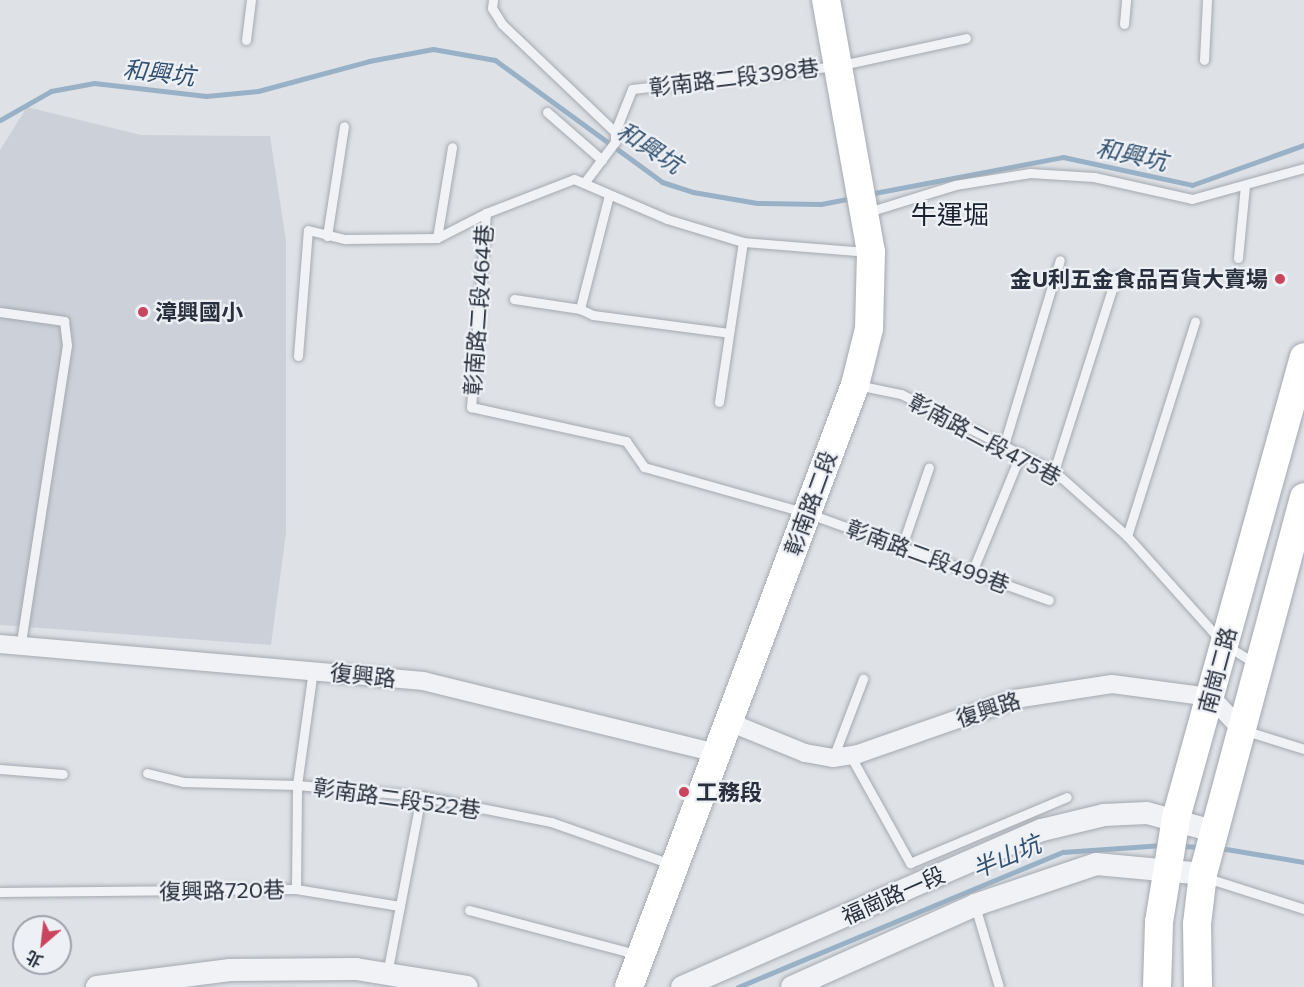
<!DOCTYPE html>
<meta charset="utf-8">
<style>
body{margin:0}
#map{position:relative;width:1304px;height:987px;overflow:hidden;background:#dee2e7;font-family:Commissioner,"Noto Sans TC",sans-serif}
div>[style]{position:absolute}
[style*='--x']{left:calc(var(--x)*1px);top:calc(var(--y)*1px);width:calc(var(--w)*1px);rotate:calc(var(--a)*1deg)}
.built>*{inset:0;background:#ccd1d9}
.stream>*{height:5px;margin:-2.5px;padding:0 2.5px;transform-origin:2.5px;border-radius:2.5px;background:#99b1c6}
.roads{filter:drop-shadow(0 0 2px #a4a9b1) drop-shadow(0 0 2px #a4a9b1)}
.service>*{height:9px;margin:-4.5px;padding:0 4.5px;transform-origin:4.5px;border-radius:4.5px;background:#f0f2f5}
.minor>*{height:18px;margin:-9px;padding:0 9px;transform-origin:9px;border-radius:9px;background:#f0f2f5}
.tertiary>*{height:22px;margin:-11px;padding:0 11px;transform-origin:11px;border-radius:11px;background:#f0f2f5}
.primary>*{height:28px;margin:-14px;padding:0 14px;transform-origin:14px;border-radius:14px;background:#fff}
.dots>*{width:16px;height:16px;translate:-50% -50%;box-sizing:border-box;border:3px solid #edf0f5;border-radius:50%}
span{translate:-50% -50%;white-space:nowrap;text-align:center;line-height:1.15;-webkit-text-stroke:4.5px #edf0f5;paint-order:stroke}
.street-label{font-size:22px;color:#28303d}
.poi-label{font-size:22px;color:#28303d;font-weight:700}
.right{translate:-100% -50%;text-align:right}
.left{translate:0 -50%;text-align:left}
.water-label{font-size:24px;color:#33516f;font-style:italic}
.quarter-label{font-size:26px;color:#1a212e}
.north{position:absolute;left:12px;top:915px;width:60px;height:60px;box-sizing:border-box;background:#edf0f5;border:2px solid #9ea3ab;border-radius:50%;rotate:208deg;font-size:16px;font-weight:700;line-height:24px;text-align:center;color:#28303d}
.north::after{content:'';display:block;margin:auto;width:21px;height:27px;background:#c9455f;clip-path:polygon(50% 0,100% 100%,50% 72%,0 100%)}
</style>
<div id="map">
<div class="built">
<i style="clip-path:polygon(27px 107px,141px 135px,270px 136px,286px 241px,286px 533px,271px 645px,0 625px,0 150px)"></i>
</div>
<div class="stream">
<i style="--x:0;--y:120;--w:59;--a:-29.6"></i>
<i style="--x:51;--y:91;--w:44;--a:-10.5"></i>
<i style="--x:94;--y:83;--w:113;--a:6.6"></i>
<i style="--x:206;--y:96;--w:52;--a:-5.5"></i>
<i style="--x:258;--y:91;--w:115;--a:-15.1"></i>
<i style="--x:369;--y:61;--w:65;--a:-10.6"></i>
<i style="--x:433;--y:49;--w:63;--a:10.1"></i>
<i style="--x:495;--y:60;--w:207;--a:36.1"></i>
<i style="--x:662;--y:182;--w:33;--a:18"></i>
<i style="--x:693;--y:192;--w:65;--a:9.8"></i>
<i style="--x:757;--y:203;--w:64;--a:0.9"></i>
<i style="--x:821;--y:204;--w:31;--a:-11"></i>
<i style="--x:869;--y:194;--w:197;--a:-10.8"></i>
<i style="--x:1063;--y:157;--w:132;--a:12.2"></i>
<i style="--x:1192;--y:185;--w:119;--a:-19.7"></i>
<i style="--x:1181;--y:846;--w:21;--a:3"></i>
<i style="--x:1220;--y:848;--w:85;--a:9.5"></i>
<i style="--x:738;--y:987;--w:352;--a:-22.6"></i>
<i style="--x:1063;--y:852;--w:100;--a:-4"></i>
</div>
<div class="roads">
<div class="service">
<i style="--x:493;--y:0;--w:8;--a:97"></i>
<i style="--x:492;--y:8;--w:19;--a:58"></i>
<i style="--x:502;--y:24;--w:156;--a:43.7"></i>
<i style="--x:1124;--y:24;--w:24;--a:-85"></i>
<i style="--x:246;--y:40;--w:40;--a:-82.9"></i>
<i style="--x:1204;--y:60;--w:60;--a:-87.1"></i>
<i style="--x:547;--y:112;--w:73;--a:41.1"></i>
<i style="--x:584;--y:183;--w:51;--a:-52.9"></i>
<i style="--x:615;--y:142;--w:10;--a:-90"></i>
<i style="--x:615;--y:132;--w:46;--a:-68.4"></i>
<i style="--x:632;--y:89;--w:206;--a:-6.4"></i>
<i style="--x:837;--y:66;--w:132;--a:-12.2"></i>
<i style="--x:609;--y:195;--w:118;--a:104.3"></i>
<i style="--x:580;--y:309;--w:14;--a:25"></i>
<i style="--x:593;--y:315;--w:137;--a:7.5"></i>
<i style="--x:868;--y:212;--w:91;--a:-17.2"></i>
<i style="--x:955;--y:185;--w:76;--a:-9.1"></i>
<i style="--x:1030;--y:173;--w:64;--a:3.6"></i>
<i style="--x:1094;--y:177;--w:100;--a:12.7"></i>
<i style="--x:1192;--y:199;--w:116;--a:-15.5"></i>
<i style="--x:486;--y:213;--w:195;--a:94.4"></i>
<i style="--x:471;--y:407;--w:159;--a:12.4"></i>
<i style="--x:626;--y:441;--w:32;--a:55"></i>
<i style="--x:644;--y:467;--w:169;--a:15.8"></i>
<i style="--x:807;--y:513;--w:257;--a:19.8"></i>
<i style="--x:327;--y:236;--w:111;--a:-81.2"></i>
<i style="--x:437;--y:238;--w:92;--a:-80.6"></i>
<i style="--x:1238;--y:258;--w:73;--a:-84.5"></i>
<i style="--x:514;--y:299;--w:67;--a:8.6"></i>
<i style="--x:0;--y:312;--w:65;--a:8"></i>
<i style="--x:64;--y:321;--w:24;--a:83"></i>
<i style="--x:67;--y:345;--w:306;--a:98.8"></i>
<i style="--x:298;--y:356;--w:126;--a:-85.5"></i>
<i style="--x:308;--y:230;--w:38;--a:14"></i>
<i style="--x:345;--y:239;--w:92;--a:-0.6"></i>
<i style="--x:437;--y:238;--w:55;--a:-27"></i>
<i style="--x:486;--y:213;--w:94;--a:-21.1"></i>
<i style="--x:574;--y:179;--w:101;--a:23.3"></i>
<i style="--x:667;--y:219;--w:79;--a:16.8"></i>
<i style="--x:743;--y:242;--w:125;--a:4.6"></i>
<i style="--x:857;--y:385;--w:45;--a:11.6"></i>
<i style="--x:901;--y:394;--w:171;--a:26.7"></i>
<i style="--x:1054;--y:471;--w:98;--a:41.7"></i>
<i style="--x:1127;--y:536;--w:145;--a:48.1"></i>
<i style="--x:1224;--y:644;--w:38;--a:32"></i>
<i style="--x:719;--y:402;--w:162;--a:-81.5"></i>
<i style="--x:1004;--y:445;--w:193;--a:-73.2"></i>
<i style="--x:1054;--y:471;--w:204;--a:-72.3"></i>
<i style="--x:1127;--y:536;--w:225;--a:-72.4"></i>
<i style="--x:902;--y:546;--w:83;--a:-71.1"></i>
<i style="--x:972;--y:572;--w:129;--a:-67.6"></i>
<i style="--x:1243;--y:730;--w:64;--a:17.3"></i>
<i style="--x:850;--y:755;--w:124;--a:60.9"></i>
<i style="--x:910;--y:863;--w:170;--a:-22.8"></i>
<i style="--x:833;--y:758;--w:85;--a:-69.2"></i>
<i style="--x:0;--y:769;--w:63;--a:4.5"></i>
<i style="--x:147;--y:773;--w:37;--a:14"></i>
<i style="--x:183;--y:782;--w:114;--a:1.5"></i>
<i style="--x:297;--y:785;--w:124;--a:5.1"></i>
<i style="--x:421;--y:796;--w:133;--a:11.3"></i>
<i style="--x:551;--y:822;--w:129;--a:19.4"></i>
<i style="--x:1207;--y:878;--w:102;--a:17.7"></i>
<i style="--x:296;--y:889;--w:105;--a:9.3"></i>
<i style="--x:0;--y:892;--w:296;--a:-0.6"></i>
<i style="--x:296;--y:889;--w:104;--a:-89.4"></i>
<i style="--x:297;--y:785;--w:116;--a:-82.1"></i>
<i style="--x:975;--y:906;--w:84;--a:73.5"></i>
<i style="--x:469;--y:910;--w:176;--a:14.8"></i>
<i style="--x:387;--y:974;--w:181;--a:-79.2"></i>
</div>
<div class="minor">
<i style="--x:0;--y:644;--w:425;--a:5"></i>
<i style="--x:423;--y:681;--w:303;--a:13.8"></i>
<i style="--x:729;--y:722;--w:82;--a:22.2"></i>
<i style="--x:805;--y:753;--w:28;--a:10"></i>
<i style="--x:833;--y:758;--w:25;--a:-9"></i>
<i style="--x:858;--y:754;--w:166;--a:-19.3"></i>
<i style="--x:1015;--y:699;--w:98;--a:-8.8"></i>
<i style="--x:1112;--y:684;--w:100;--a:7.5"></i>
<i style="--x:1211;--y:697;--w:45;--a:46.8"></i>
</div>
<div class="tertiary">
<i style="--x:97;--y:987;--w:134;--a:-7.3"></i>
<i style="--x:230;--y:970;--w:126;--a:-0.5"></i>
<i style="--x:356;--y:969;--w:112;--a:9.2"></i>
<i style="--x:682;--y:987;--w:393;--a:-23.6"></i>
<i style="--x:1042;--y:830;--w:64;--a:-13.6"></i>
<i style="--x:1104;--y:815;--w:43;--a:-2.7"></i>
<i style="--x:1147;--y:813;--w:68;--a:15.3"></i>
<i style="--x:792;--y:987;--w:201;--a:-24.1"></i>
<i style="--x:975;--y:905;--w:128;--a:-18.7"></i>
<i style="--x:1096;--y:864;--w:107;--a:5.3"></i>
</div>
<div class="primary">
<i style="--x:629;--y:987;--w:643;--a:-69.42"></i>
<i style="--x:855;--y:385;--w:58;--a:-76"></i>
<i style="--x:869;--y:329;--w:77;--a:-88.5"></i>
<i style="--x:871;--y:252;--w:256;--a:-100.1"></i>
<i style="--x:1157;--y:987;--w:65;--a:-88.2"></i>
<i style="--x:1159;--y:922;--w:105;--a:-80.7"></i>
<i style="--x:1176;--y:818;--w:478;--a:-74.5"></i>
<i style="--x:1198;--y:987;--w:63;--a:-90.9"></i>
<i style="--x:1197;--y:924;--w:50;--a:-83.2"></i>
<i style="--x:1203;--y:874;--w:390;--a:-75"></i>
</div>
</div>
<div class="dots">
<i style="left:1280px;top:279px;background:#c9455f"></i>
<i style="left:143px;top:312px;background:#c9455f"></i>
<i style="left:684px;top:792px;background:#c9455f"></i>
</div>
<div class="street-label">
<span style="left:734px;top:77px;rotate:-7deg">彰南路二段398巷</span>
<span style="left:478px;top:310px;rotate:-86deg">彰南路二段464巷</span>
<span style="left:985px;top:439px;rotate:28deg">彰南路二段475巷</span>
<span style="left:810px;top:503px;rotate:-70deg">彰南路二段</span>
<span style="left:928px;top:556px;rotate:20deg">彰南路二段499巷</span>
<span style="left:1217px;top:670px;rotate:-75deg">南崗二路</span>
<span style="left:363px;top:675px;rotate:6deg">復興路</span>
<span style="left:988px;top:709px;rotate:-18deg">復興路</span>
<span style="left:397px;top:798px;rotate:8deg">彰南路二段522巷</span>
<span style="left:222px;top:890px;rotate:-1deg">復興路720巷</span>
<span style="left:893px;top:895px;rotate:-24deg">福崗路一段</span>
</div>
<div class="poi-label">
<span class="right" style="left:1268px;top:279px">金U利五金食品百貨大賣場</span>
<span class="left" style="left:155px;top:312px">漳興國小</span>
<span class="left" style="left:696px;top:792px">工務段</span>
</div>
<div class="water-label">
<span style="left:159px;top:72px;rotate:6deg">和興坑</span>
<span style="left:650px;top:147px;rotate:33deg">和興坑</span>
<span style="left:1132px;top:154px;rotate:12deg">和興坑</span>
<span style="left:1006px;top:856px;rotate:-23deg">半山坑</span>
</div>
<div class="quarter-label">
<span style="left:950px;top:214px">牛運堀</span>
</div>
<div class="north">北</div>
</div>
